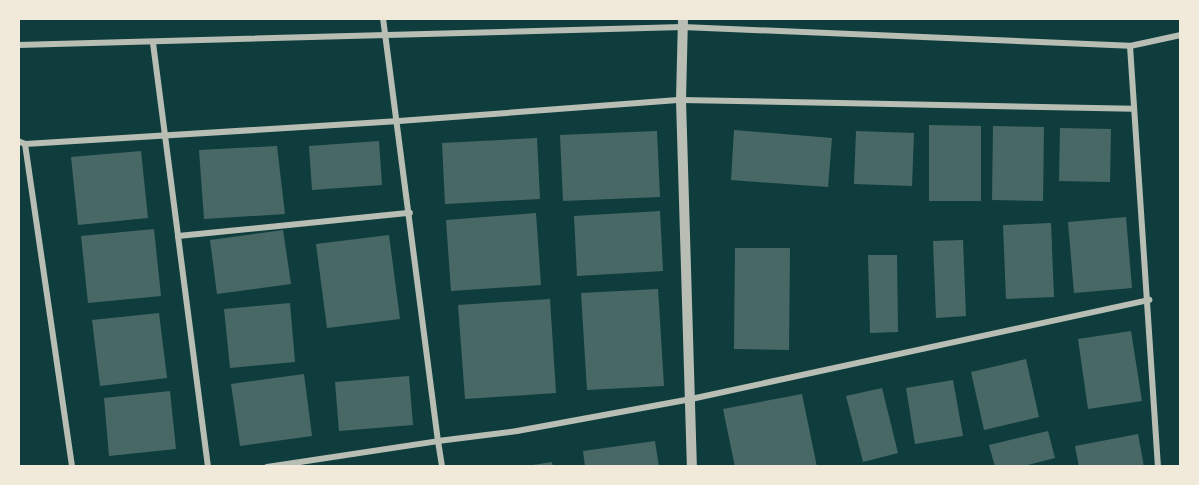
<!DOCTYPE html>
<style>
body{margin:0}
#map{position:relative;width:1199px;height:485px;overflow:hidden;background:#0f3d3e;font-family:Helvetica,sans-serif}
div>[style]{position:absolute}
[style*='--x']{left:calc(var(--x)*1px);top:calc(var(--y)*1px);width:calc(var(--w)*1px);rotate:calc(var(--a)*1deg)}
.building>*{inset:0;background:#486865}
.minor>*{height:6px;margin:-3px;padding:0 3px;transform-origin:3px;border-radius:3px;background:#b8beb3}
.tertiary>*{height:10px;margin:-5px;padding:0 5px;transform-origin:5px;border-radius:5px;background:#b8beb3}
span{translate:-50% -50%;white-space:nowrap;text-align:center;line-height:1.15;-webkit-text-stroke:5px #f1e9da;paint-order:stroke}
.frame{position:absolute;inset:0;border:20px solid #f1e9da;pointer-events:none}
</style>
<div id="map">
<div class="building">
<i style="clip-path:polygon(929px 125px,981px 126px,981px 201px,929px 201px)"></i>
<i style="clip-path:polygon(993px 126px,1044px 127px,1043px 201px,992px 200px)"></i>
<i style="clip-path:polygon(1060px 128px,1111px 129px,1110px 182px,1059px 181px)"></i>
<i style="clip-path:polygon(734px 130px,832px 138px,828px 187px,731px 180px)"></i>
<i style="clip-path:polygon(657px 131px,660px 197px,563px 201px,560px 135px)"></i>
<i style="clip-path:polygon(856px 131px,914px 133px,912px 186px,854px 184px)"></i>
<i style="clip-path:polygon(537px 138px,540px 199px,445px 204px,442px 143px)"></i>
<i style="clip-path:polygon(379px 141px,382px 185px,312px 190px,309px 146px)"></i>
<i style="clip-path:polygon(277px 146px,285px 214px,204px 219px,199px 150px)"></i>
<i style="clip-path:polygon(141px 151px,148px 218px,78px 225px,71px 157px)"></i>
<i style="clip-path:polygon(660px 211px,663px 271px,577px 276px,574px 216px)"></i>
<i style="clip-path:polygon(536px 213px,541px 285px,451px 291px,446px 220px)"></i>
<i style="clip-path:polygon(1126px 217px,1132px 288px,1074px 293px,1068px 222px)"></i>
<i style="clip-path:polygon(1051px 223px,1054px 297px,1006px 299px,1003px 225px)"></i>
<i style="clip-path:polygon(154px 229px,161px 296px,88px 303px,81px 236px)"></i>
<i style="clip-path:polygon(283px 230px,291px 284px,217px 294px,210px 240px)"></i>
<i style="clip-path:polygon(389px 235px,400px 319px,327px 328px,316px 244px)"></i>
<i style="clip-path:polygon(963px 240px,966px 316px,936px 318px,933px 241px)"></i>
<i style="clip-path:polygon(735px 248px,790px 248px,789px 350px,734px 349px)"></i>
<i style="clip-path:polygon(868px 255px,897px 255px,898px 332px,870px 333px)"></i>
<i style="clip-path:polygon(658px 289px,664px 386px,587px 390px,581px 293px)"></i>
<i style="clip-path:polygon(550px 299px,556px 393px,465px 399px,458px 305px)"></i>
<i style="clip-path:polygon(290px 303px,295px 362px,230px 368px,224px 309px)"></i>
<i style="clip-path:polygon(159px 313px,167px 378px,100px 386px,92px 320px)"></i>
<i style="clip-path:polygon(1131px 331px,1142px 401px,1088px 409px,1078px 339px)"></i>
<i style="clip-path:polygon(1026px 359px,1039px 417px,984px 430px,971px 372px)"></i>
<i style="clip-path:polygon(304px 374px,312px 436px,240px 446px,231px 384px)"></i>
<i style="clip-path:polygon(409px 376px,413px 425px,339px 431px,335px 382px)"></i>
<i style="clip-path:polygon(953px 380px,963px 436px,915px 444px,906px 388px)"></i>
<i style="clip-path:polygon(882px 388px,898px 453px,863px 462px,846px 396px)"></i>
<i style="clip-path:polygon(170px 391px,176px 449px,109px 456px,104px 398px)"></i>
<i style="clip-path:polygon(802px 394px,817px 467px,735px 467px,723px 409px)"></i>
<i style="clip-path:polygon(1048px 431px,1055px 458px,1020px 467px,995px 467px,989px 445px)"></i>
<i style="clip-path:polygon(1138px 434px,1144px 467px,1079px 467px,1075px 446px)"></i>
<i style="clip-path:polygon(655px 441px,659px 467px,585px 467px,583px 451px)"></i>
<i style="clip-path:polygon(552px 462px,553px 467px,526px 467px,526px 466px)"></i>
</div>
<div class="minor">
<i style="--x:383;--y:18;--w:427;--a:82.6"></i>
<i style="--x:438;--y:441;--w:80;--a:-7.2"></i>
<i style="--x:517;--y:431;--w:177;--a:-10.4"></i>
<i style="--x:691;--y:399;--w:469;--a:-12.2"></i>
<i style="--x:153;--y:43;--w:195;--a:82.6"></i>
<i style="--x:178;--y:236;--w:233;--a:-5.7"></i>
<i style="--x:18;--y:45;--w:665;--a:-1.55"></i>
<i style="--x:683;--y:27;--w:447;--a:2.4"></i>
<i style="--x:1130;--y:46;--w:52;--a:-12.2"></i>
<i style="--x:1130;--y:46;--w:422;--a:86.2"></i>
<i style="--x:18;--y:141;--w:8;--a:23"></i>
<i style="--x:25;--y:144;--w:375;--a:-3.5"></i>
<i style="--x:399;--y:121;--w:283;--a:-4.3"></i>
<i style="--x:681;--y:100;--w:452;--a:1.1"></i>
<i style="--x:25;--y:144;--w:326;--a:81.7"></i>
<i style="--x:178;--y:236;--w:233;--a:82.6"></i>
<i style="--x:267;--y:467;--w:173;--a:-8.6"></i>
<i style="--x:438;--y:441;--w:26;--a:81"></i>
</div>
<div class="tertiary">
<i style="--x:683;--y:18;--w:82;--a:91.4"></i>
<i style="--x:681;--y:100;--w:367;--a:88.3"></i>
</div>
<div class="frame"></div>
</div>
